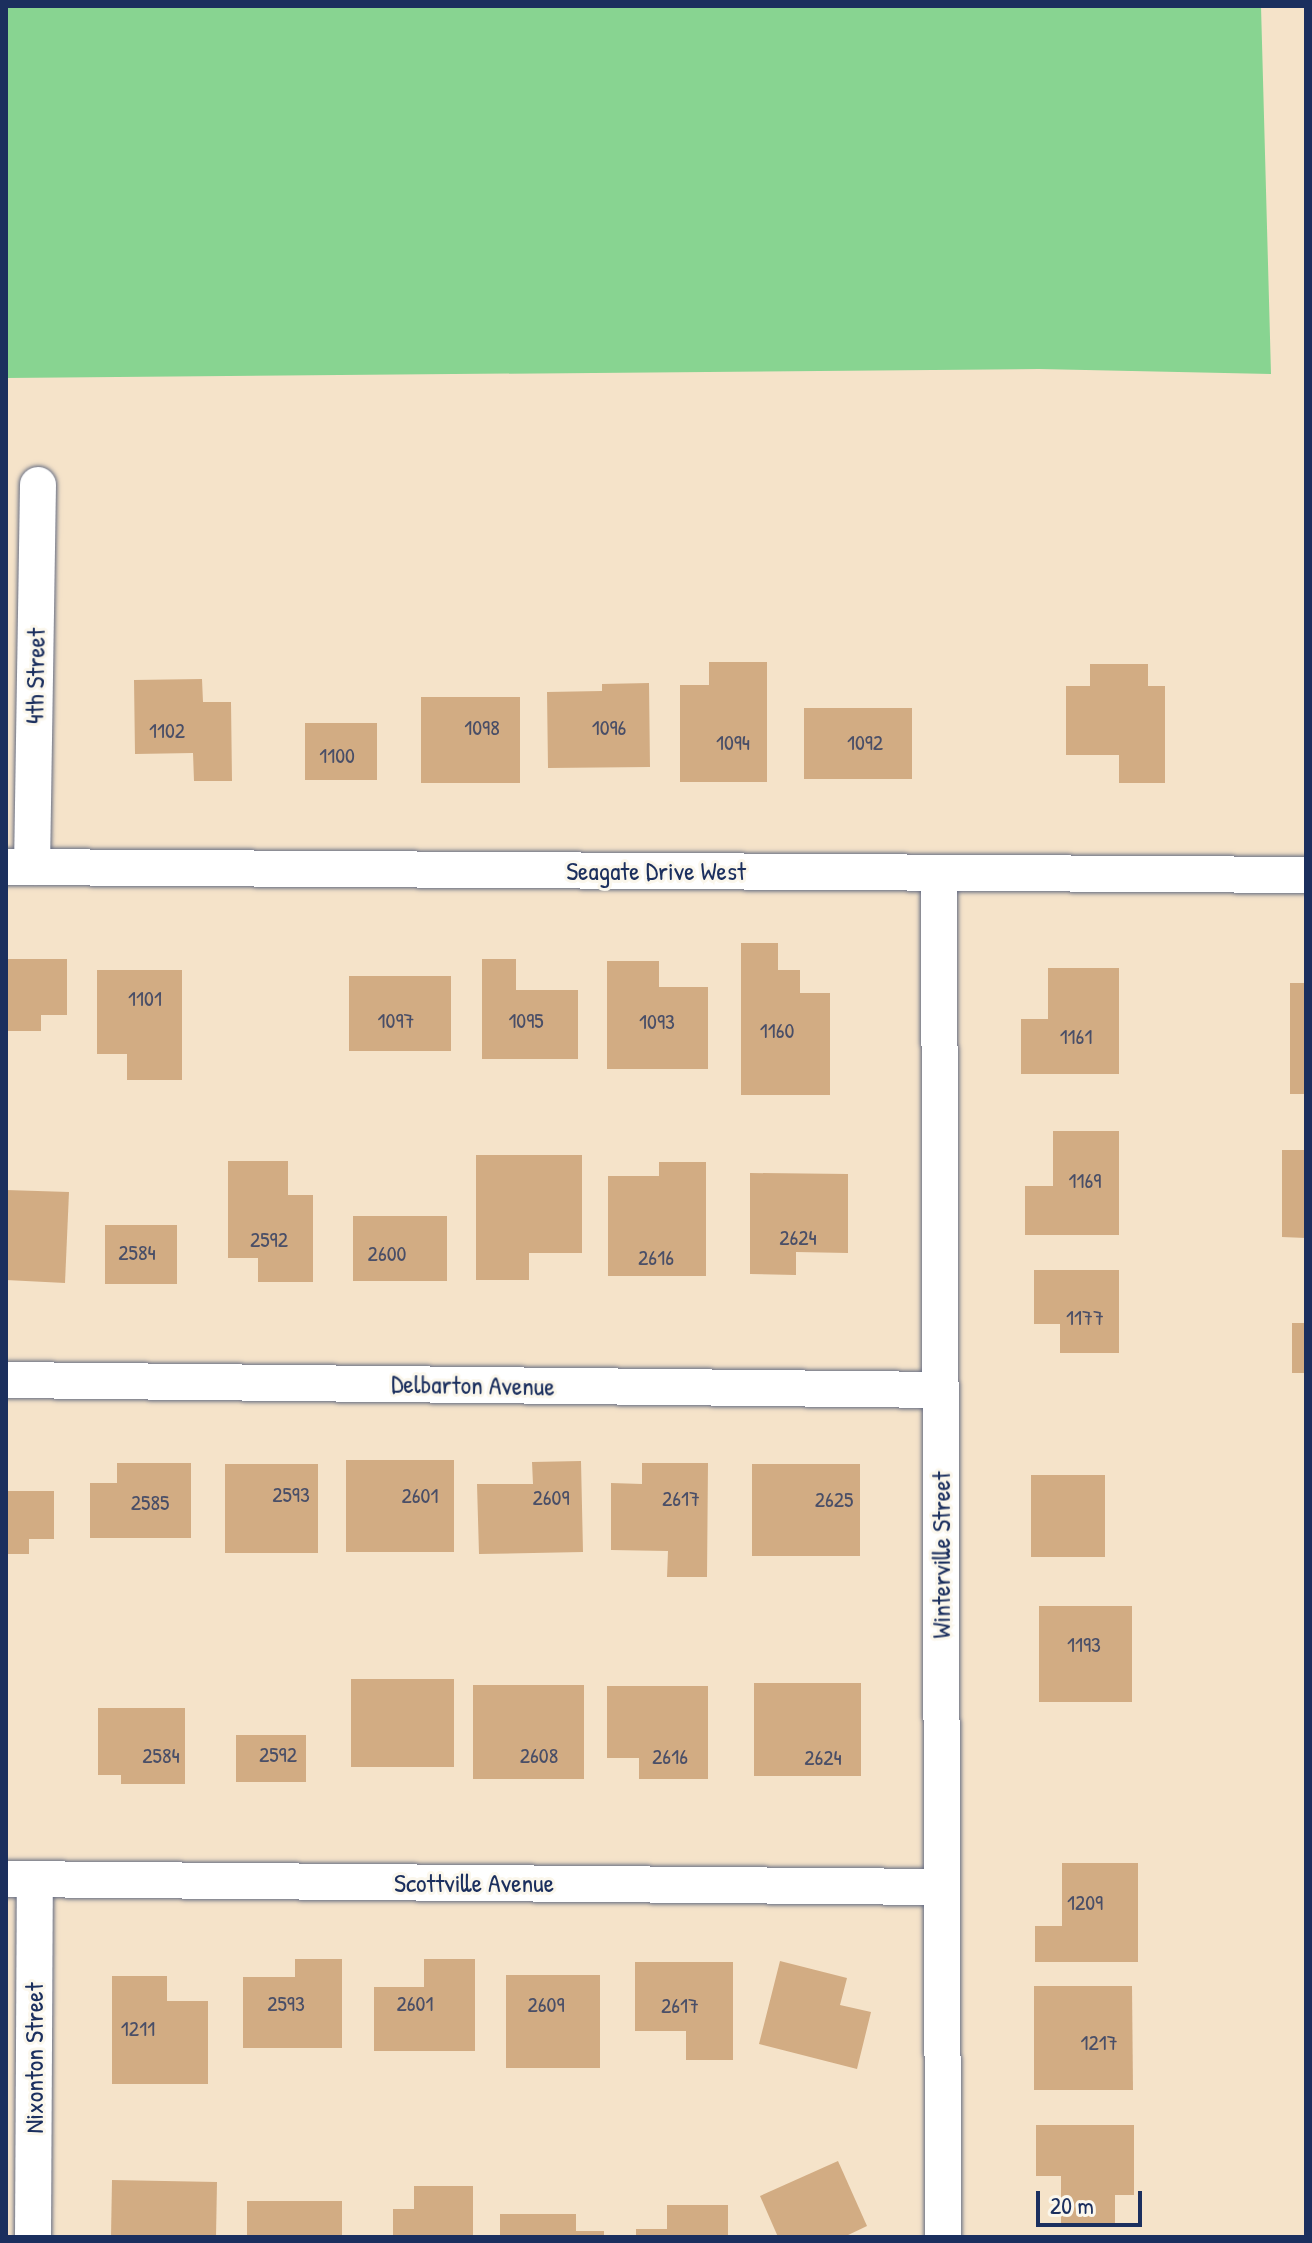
<!DOCTYPE html>
<style>
body{margin:0}
#map{position:relative;width:1312px;height:2243px;overflow:hidden;background:#f5e3c9;font-family:"Patrick Hand",sans-serif}
div>[style]{position:absolute}
[style*='--x']{left:calc(var(--x)*1px);top:calc(var(--y)*1px);width:calc(var(--w)*1px);rotate:calc(var(--a)*1deg)}
.green>*{inset:0;background:#88d491}
.building>*{inset:0;background:#d2ac83}
.roads{filter:drop-shadow(0 0 2px #676e83) drop-shadow(0 0 2px #676e83)}
.minor>*{height:36px;margin:-18px;padding:0 18px;transform-origin:18px;border-radius:18px;background:#fff}
span{translate:-50% -50%;white-space:nowrap;text-align:center;line-height:1.15;-webkit-text-stroke:6px #fbf7ec;paint-order:stroke}
.number-label{font-size:22px;color:#494e67}
.number-label span{-webkit-text-stroke-width:0}
.street-label{font-size:26px;color:#1b2f5e}
.frame{position:absolute;inset:0;border:8px solid #1b2f5e;pointer-events:none}
.scale{position:absolute;left:1036px;top:2191px;width:106px;height:36px;box-sizing:border-box;border:4px solid #1b2f5e;border-top:0;padding-left:10px;font-size:24px;line-height:28px;white-space:nowrap;color:#1b2f5e;-webkit-text-stroke:6px #fbf7ec;paint-order:stroke}
</style>
<div id="map">
<div class="green">
<i style="clip-path:polygon(6px 6px,1261px 6px,1271px 374px,1039px 369px,6px 378px)"></i>
</div>
<div class="building">
<i style="clip-path:polygon(709px 662px,767px 662px,767px 782px,680px 782px,680px 685px,709px 685px)"></i>
<i style="clip-path:polygon(1090px 664px,1148px 664px,1148px 686px,1165px 686px,1165px 783px,1119px 783px,1119px 755px,1066px 755px,1066px 686px,1090px 686px)"></i>
<i style="clip-path:polygon(202px 679px,203px 702px,231px 702px,232px 781px,194px 781px,193px 753px,135px 754px,134px 680px)"></i>
<i style="clip-path:polygon(649px 683px,650px 767px,548px 768px,547px 692px,602px 691px,602px 684px)"></i>
<i style="clip-path:polygon(421px 697px,520px 697px,520px 783px,421px 783px)"></i>
<i style="clip-path:polygon(804px 708px,912px 708px,912px 779px,804px 779px)"></i>
<i style="clip-path:polygon(305px 723px,377px 723px,377px 780px,305px 780px)"></i>
<i style="clip-path:polygon(741px 943px,778px 943px,778px 970px,800px 970px,800px 993px,830px 993px,830px 1095px,741px 1095px)"></i>
<i style="clip-path:polygon(6px 959px,67px 959px,67px 1015px,41px 1015px,41px 1031px,6px 1031px)"></i>
<i style="clip-path:polygon(482px 959px,516px 959px,516px 990px,578px 990px,578px 1059px,482px 1059px)"></i>
<i style="clip-path:polygon(607px 961px,659px 961px,659px 987px,708px 987px,708px 1069px,607px 1069px)"></i>
<i style="clip-path:polygon(1048px 968px,1119px 968px,1119px 1074px,1021px 1074px,1021px 1019px,1048px 1019px)"></i>
<i style="clip-path:polygon(97px 970px,182px 970px,182px 1080px,127px 1080px,127px 1054px,97px 1054px)"></i>
<i style="clip-path:polygon(349px 976px,451px 976px,451px 1051px,349px 1051px)"></i>
<i style="clip-path:polygon(1290px 983px,1306px 983px,1306px 1094px,1290px 1094px)"></i>
<i style="clip-path:polygon(1053px 1131px,1119px 1131px,1119px 1235px,1025px 1235px,1025px 1186px,1053px 1186px)"></i>
<i style="clip-path:polygon(1282px 1150px,1306px 1150px,1306px 1238px,1282px 1237px)"></i>
<i style="clip-path:polygon(476px 1155px,582px 1155px,582px 1253px,529px 1253px,529px 1280px,476px 1280px)"></i>
<i style="clip-path:polygon(228px 1161px,288px 1161px,288px 1195px,313px 1195px,313px 1282px,258px 1282px,258px 1258px,228px 1258px)"></i>
<i style="clip-path:polygon(659px 1162px,706px 1162px,706px 1276px,608px 1276px,608px 1176px,659px 1176px)"></i>
<i style="clip-path:polygon(750px 1173px,848px 1174px,848px 1253px,796px 1252px,796px 1275px,750px 1274px)"></i>
<i style="clip-path:polygon(6px 1190px,69px 1192px,65px 1283px,6px 1280px)"></i>
<i style="clip-path:polygon(353px 1216px,447px 1216px,447px 1281px,353px 1281px)"></i>
<i style="clip-path:polygon(105px 1225px,177px 1225px,177px 1284px,105px 1284px)"></i>
<i style="clip-path:polygon(1034px 1270px,1119px 1270px,1119px 1353px,1060px 1353px,1060px 1324px,1034px 1324px)"></i>
<i style="clip-path:polygon(1292px 1323px,1306px 1323px,1306px 1373px,1292px 1373px)"></i>
<i style="clip-path:polygon(346px 1460px,454px 1460px,454px 1552px,346px 1552px)"></i>
<i style="clip-path:polygon(581px 1461px,583px 1552px,479px 1554px,477px 1484px,533px 1484px,532px 1462px)"></i>
<i style="clip-path:polygon(117px 1463px,191px 1463px,191px 1538px,90px 1538px,90px 1483px,117px 1483px)"></i>
<i style="clip-path:polygon(642px 1463px,708px 1463px,707px 1577px,667px 1577px,668px 1551px,611px 1550px,611px 1483px,642px 1484px)"></i>
<i style="clip-path:polygon(225px 1464px,318px 1464px,318px 1553px,225px 1553px)"></i>
<i style="clip-path:polygon(752px 1464px,860px 1464px,860px 1556px,752px 1556px)"></i>
<i style="clip-path:polygon(1031px 1475px,1105px 1475px,1105px 1557px,1031px 1557px)"></i>
<i style="clip-path:polygon(6px 1491px,54px 1491px,54px 1539px,29px 1539px,29px 1554px,6px 1554px)"></i>
<i style="clip-path:polygon(1039px 1606px,1132px 1606px,1132px 1702px,1039px 1702px)"></i>
<i style="clip-path:polygon(351px 1679px,454px 1679px,454px 1767px,351px 1767px)"></i>
<i style="clip-path:polygon(754px 1683px,861px 1683px,861px 1776px,754px 1776px)"></i>
<i style="clip-path:polygon(473px 1685px,584px 1685px,584px 1779px,473px 1779px)"></i>
<i style="clip-path:polygon(607px 1686px,708px 1686px,708px 1779px,639px 1779px,639px 1758px,607px 1758px)"></i>
<i style="clip-path:polygon(98px 1708px,185px 1708px,185px 1784px,121px 1784px,121px 1775px,98px 1775px)"></i>
<i style="clip-path:polygon(236px 1735px,306px 1735px,306px 1782px,236px 1782px)"></i>
<i style="clip-path:polygon(1062px 1863px,1138px 1863px,1138px 1962px,1035px 1962px,1035px 1926px,1062px 1926px)"></i>
<i style="clip-path:polygon(295px 1959px,342px 1959px,342px 2048px,243px 2048px,243px 1977px,295px 1977px)"></i>
<i style="clip-path:polygon(424px 1959px,475px 1959px,475px 2051px,374px 2051px,374px 1987px,424px 1987px)"></i>
<i style="clip-path:polygon(780px 1961px,847px 1978px,840px 2005px,871px 2012px,857px 2069px,759px 2044px)"></i>
<i style="clip-path:polygon(635px 1962px,733px 1962px,733px 2060px,686px 2060px,686px 2031px,635px 2031px)"></i>
<i style="clip-path:polygon(506px 1975px,600px 1975px,600px 2068px,506px 2068px)"></i>
<i style="clip-path:polygon(112px 1976px,167px 1976px,167px 2001px,208px 2001px,208px 2084px,112px 2084px)"></i>
<i style="clip-path:polygon(1034px 1986px,1132px 1986px,1133px 2090px,1034px 2090px)"></i>
<i style="clip-path:polygon(1036px 2125px,1134px 2125px,1134px 2195px,1115px 2195px,1115px 2224px,1061px 2224px,1061px 2176px,1036px 2176px)"></i>
<i style="clip-path:polygon(838px 2161px,867px 2226px,844px 2237px,778px 2237px,760px 2196px)"></i>
<i style="clip-path:polygon(112px 2180px,217px 2182px,216px 2237px,111px 2237px)"></i>
<i style="clip-path:polygon(414px 2186px,473px 2186px,473px 2237px,393px 2237px,393px 2209px,414px 2209px)"></i>
<i style="clip-path:polygon(247px 2201px,342px 2201px,342px 2237px,247px 2237px)"></i>
<i style="clip-path:polygon(667px 2205px,728px 2205px,728px 2237px,636px 2237px,636px 2229px,667px 2229px)"></i>
<i style="clip-path:polygon(500px 2214px,576px 2214px,576px 2231px,604px 2231px,604px 2237px,500px 2237px)"></i>
</div>
<div class="roads">
<div class="minor">
<i style="--x:6;--y:867;--w:1300;--a:0.35"></i>
<i style="--x:32;--y:867;--w:382;--a:-89.1"></i>
<i style="--x:939;--y:873;--w:1364;--a:89.83"></i>
<i style="--x:6;--y:1380;--w:935;--a:0.61"></i>
<i style="--x:6;--y:1879;--w:936;--a:0.49"></i>
<i style="--x:33;--y:2237;--w:358;--a:-89.7"></i>
</div>
</div>
<div class="number-label">
<span style="left:482px;top:728px">1098</span>
<span style="left:609px;top:728px">1096</span>
<span style="left:167px;top:731px">1102</span>
<span style="left:733px;top:743px">1094</span>
<span style="left:865px;top:743px">1092</span>
<span style="left:337px;top:756px">1100</span>
<span style="left:145px;top:999px">1101</span>
<span style="left:396px;top:1021px">1097</span>
<span style="left:526px;top:1021px">1095</span>
<span style="left:657px;top:1022px">1093</span>
<span style="left:777px;top:1031px">1160</span>
<span style="left:1076px;top:1037px">1161</span>
<span style="left:1085px;top:1181px">1169</span>
<span style="left:798px;top:1238px">2624</span>
<span style="left:269px;top:1240px">2592</span>
<span style="left:137px;top:1253px">2584</span>
<span style="left:387px;top:1254px">2600</span>
<span style="left:656px;top:1258px">2616</span>
<span style="left:1085px;top:1318px">1177</span>
<span style="left:291px;top:1495px">2593</span>
<span style="left:420px;top:1496px">2601</span>
<span style="left:551px;top:1498px">2609</span>
<span style="left:681px;top:1499px">2617</span>
<span style="left:834px;top:1500px">2625</span>
<span style="left:150px;top:1503px">2585</span>
<span style="left:1084px;top:1645px">1193</span>
<span style="left:278px;top:1755px">2592</span>
<span style="left:161px;top:1756px">2584</span>
<span style="left:539px;top:1756px">2608</span>
<span style="left:670px;top:1757px">2616</span>
<span style="left:823px;top:1758px">2624</span>
<span style="left:1085px;top:1903px">1209</span>
<span style="left:286px;top:2004px">2593</span>
<span style="left:415px;top:2004px">2601</span>
<span style="left:546px;top:2005px">2609</span>
<span style="left:680px;top:2006px">2617</span>
<span style="left:138px;top:2029px">1211</span>
<span style="left:1099px;top:2043px">1217</span>
</div>
<div class="street-label">
<span style="left:35px;top:676px;rotate:-89deg">4th Street</span>
<span style="left:656px;top:871px">Seagate Drive West</span>
<span style="left:473px;top:1385px;rotate:1deg">Delbarton Avenue</span>
<span style="left:941px;top:1555px;rotate:-90deg">Winterville Street</span>
<span style="left:474px;top:1883px">Scottville Avenue</span>
<span style="left:34px;top:2058px;rotate:-90deg">Nixonton Street</span>
</div>
<div class="frame"></div>
<div class="scale">20 m</div>
</div>
